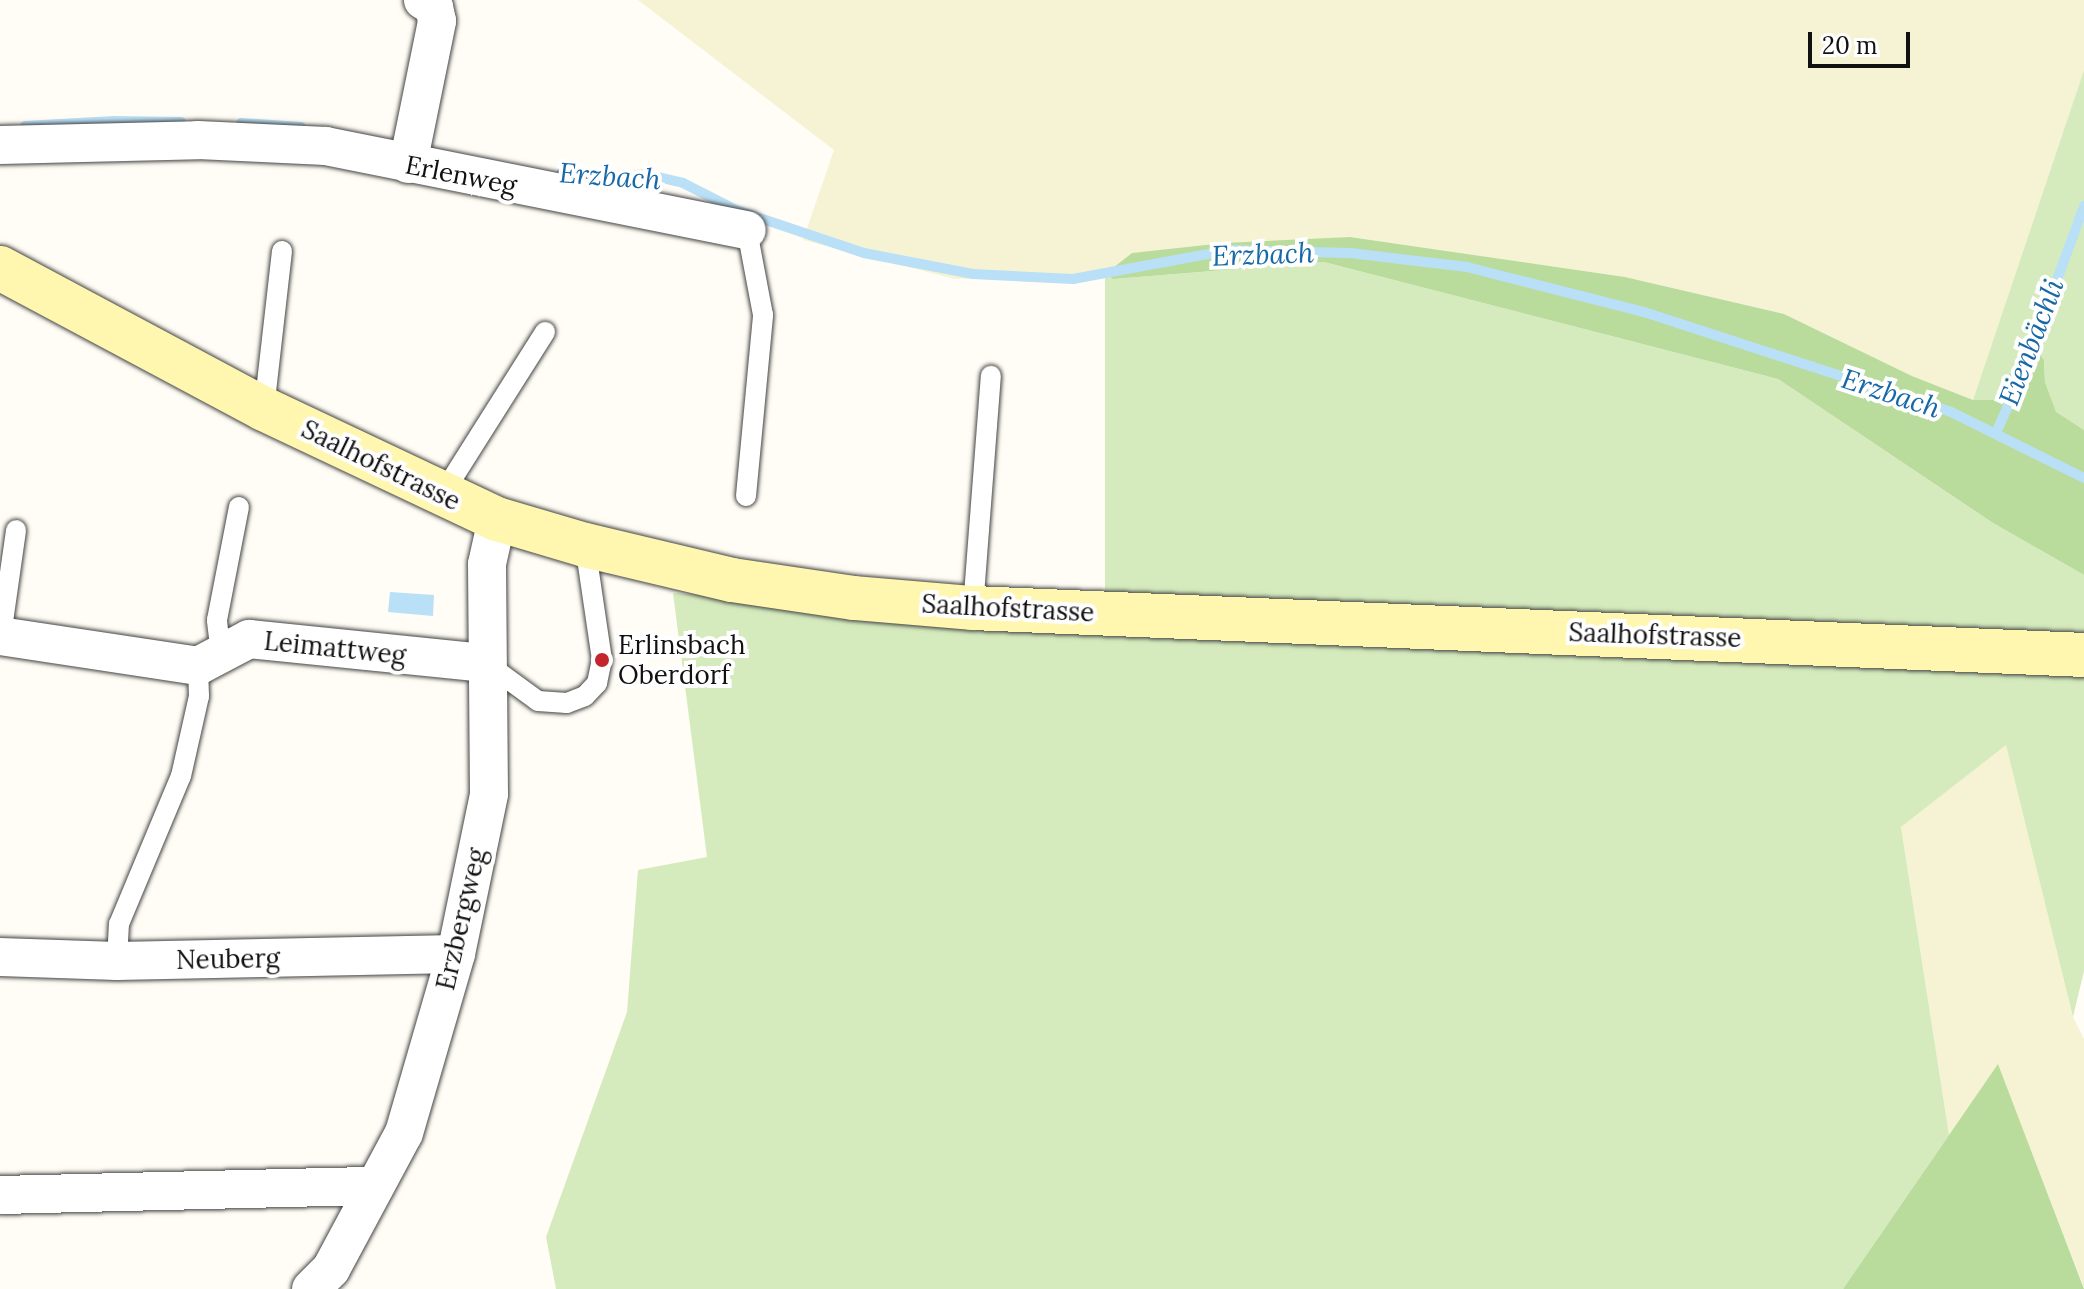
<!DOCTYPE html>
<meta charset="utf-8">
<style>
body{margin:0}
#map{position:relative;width:2084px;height:1289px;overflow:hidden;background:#fffdf5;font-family:Lora,serif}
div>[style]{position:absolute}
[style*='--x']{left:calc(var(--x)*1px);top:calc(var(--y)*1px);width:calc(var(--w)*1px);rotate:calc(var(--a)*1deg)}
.farmland>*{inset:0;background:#f6f3d4}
.green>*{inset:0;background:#d5ebbd}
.forest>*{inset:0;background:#b9dc9c}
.water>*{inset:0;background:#b9e0f7}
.stream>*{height:10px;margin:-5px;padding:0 5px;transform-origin:5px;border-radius:5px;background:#b9e0f7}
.roads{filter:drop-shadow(0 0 2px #444) drop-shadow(0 0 2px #444)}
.service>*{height:20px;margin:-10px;padding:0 10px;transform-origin:10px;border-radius:10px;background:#fff}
.minor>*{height:38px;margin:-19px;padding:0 19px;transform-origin:19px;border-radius:19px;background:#fff}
.secondary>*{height:44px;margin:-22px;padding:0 22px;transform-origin:22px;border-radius:22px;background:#fff6b0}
.dots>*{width:22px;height:22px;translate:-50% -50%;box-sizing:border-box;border:4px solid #fff;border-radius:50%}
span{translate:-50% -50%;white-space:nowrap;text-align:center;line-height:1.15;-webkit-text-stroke:8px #fff;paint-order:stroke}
.street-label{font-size:26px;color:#111}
.poi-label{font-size:26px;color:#111}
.left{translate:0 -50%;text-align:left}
.water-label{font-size:28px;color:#1768a6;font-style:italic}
.scale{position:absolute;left:1808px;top:32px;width:102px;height:36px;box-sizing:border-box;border:4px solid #111;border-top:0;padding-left:10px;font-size:24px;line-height:28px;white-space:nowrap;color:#111;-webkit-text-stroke:6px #fff;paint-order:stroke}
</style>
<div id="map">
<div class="farmland">
<i style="clip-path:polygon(638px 0,2084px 0,2084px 70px,1973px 400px,1912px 376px,1784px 314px,1625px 277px,1350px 237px,1132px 253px,1105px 274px,955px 279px,803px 240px,834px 150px)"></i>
<i style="clip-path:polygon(2006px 744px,2073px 1017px,2084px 1039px,2084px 1288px,1998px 1065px,1949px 1135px,1901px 827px)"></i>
</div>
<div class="green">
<i style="clip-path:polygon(2084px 70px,2084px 430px,2056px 413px,2045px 382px,2044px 360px,2023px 353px,1993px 400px,1973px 400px)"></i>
<i style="clip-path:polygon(1324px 262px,1778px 379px,1993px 523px,2084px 575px,2084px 971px,2073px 1017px,2006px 745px,1901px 827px,1949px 1135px,1843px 1289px,556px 1289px,546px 1237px,627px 1012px,638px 870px,707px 857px,673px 593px,1105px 623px,1105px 274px,1113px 279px)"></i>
</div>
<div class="forest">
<i style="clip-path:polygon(1350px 237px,1625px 277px,1784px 314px,1912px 376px,1973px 400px,1993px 400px,2023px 353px,2038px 353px,2044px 360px,2045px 382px,2056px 412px,2084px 430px,2084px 575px,1993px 523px,1778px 379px,1324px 262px,1113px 279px,1105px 274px,1132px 253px,1224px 243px)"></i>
<i style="clip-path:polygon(1998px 1064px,2084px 1289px,1843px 1289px,1949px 1135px)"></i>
</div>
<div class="water">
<i style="clip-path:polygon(390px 592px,434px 595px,433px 616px,388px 612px)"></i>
</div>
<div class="stream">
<i style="--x:241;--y:123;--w:60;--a:3.8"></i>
<i style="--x:25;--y:126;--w:89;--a:-3.2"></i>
<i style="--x:114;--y:121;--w:67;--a:0.9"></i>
<i style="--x:560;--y:174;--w:36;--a:10"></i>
<i style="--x:595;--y:180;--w:50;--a:-6.8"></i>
<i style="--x:645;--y:174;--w:39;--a:13"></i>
<i style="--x:683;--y:183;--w:59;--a:27"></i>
<i style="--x:736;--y:210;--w:135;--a:18.6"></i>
<i style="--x:864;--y:253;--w:111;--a:10.9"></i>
<i style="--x:973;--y:274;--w:100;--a:2.9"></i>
<i style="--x:1073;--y:279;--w:160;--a:-10.5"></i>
<i style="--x:1230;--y:250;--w:120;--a:1.4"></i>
<i style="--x:1350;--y:253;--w:118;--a:6.8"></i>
<i style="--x:1467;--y:267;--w:183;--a:14.3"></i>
<i style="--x:1644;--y:312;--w:321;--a:18"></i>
<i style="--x:1949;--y:411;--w:151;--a:26.4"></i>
<i style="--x:1996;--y:433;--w:67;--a:-66.1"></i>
<i style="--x:2023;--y:372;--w:177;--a:-69.8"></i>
</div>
<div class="roads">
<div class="service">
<i style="--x:264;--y:409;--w:159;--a:-83.5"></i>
<i style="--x:442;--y:495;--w:193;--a:-57.7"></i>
<i style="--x:746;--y:496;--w:182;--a:-84.6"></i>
<i style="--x:763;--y:315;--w:86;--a:-100.7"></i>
<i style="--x:973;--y:608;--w:233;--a:-85.6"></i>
<i style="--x:1;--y:636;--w:107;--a:-81.9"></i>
<i style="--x:221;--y:654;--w:34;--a:-97"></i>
<i style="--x:217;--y:620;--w:115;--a:-79"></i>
<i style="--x:486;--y:663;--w:64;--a:36.2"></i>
<i style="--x:538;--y:701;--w:29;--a:4"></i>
<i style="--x:567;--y:703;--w:19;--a:-21"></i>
<i style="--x:585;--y:696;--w:18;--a:-47"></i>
<i style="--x:597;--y:683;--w:24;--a:-78"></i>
<i style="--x:602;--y:660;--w:116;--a:-98.4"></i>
<i style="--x:117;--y:961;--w:37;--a:-87"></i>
<i style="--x:119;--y:924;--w:160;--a:-67.3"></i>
<i style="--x:181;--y:776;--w:82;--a:-77.3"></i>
<i style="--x:199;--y:696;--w:30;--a:-92"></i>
</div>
<div class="minor">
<i style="--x:0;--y:145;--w:198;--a:-1.4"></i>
<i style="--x:198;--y:140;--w:128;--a:2.7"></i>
<i style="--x:326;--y:146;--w:429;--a:11.3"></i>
<i style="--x:408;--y:164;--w:146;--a:-78.5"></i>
<i style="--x:437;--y:21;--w:14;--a:-102"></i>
<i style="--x:434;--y:7;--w:13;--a:-148"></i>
<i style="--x:0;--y:636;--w:200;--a:8.6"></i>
<i style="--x:198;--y:666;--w:58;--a:-27.9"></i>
<i style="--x:249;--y:639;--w:238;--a:5.8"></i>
<i style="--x:0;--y:957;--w:117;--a:2"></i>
<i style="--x:117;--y:961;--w:339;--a:-1.2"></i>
<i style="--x:0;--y:1195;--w:375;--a:-1.4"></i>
<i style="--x:311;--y:1289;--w:28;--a:-45"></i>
<i style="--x:331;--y:1269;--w:154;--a:-61.8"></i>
<i style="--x:404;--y:1133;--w:186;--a:-73.8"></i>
<i style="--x:456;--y:954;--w:163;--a:-78.3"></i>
<i style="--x:489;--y:794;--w:230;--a:-90.5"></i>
<i style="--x:487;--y:564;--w:46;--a:-77.5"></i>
</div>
<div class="secondary">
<i style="--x:0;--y:268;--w:299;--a:28.1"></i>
<i style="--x:264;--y:409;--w:258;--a:25.3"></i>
<i style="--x:497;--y:519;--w:92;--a:16.5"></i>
<i style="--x:585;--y:545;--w:151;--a:13.4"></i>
<i style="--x:732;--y:580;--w:123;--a:8.4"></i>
<i style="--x:854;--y:598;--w:119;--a:4.8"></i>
<i style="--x:973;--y:608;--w:1112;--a:2.42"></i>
</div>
</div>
<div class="dots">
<i style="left:602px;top:660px;background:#c4262e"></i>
</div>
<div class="street-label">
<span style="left:461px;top:175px;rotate:11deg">Erlenweg</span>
<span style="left:381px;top:465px;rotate:26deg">Saalhofstrasse</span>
<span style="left:1008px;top:608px;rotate:3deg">Saalhofstrasse</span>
<span style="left:1655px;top:635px;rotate:2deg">Saalhofstrasse</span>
<span style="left:335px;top:648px;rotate:6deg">Leimattweg</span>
<span style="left:461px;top:919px;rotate:-77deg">Erzbergweg</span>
<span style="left:228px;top:959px;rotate:-1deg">Neuberg</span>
</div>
<div class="poi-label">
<span class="left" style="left:618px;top:660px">Erlinsbach<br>Oberdorf</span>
</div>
<div class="water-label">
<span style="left:610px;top:176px;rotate:4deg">Erzbach</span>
<span style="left:1263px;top:254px;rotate:-2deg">Erzbach</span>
<span style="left:2031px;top:342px;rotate:-69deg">Eienbächli</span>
<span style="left:1891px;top:393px;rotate:18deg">Erzbach</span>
</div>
<div class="scale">20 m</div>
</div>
